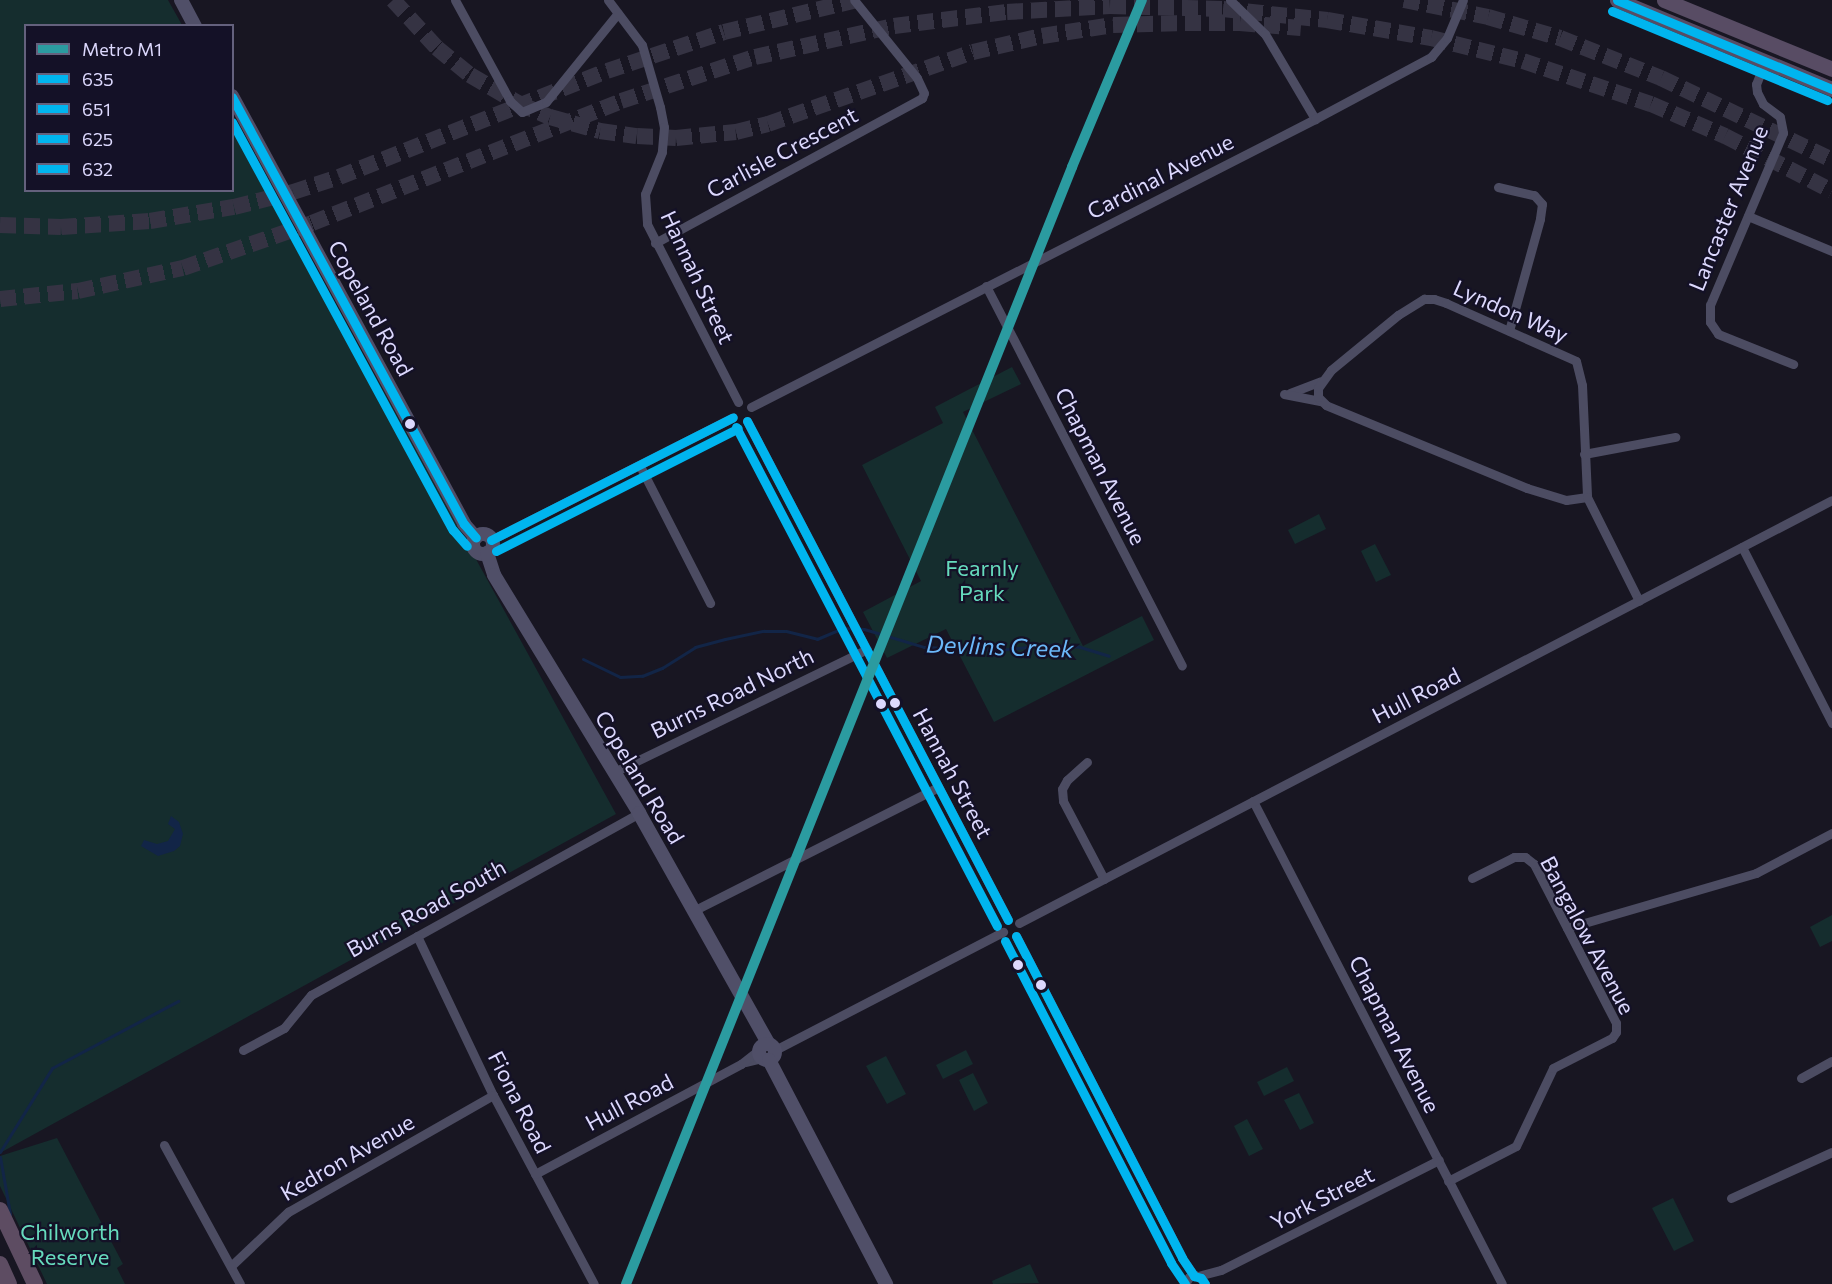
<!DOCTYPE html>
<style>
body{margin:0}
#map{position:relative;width:1832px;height:1284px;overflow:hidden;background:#181622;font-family:Commissioner,sans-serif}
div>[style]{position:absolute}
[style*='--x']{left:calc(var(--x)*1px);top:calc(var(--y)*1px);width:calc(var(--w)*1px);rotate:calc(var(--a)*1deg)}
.green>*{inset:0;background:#152d2e}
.water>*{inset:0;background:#122547}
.stream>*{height:3px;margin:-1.5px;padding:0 1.5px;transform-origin:1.5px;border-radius:1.5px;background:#122547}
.motorway-tunnel>*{height:16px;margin-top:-8px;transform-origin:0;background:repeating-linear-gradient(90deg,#353343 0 16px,transparent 0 24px)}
.minor>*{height:9px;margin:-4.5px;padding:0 4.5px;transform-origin:4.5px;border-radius:4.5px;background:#4c4c62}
.secondary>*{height:14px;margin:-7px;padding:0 7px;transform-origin:7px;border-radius:7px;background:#504f68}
.secondary>.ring{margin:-7px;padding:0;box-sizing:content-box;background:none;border:14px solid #504f68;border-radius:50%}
.trunk>*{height:15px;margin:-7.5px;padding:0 7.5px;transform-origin:7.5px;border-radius:7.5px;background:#584c64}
.motorway>*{height:16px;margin:-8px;padding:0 8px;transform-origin:8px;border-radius:8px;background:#5d4c62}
.bus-1>*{height:9px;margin:-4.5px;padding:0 4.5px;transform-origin:4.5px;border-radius:4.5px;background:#00b5ef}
.bus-2>*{height:9px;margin:-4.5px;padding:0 4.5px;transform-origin:4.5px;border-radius:4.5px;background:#00b5ef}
.bus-3>*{height:9px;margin:-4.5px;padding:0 4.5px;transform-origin:4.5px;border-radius:4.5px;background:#00b5ef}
.bus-4>*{height:9px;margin:-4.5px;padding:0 4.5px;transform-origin:4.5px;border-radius:4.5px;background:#00b5ef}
.metro-1>*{height:10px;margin:-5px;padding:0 5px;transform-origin:5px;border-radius:5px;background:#2b9ba0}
.dots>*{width:16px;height:16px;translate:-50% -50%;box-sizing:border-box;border:3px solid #141127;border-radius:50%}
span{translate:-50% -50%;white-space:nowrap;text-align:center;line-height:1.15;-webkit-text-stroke:4.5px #141127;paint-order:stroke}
.street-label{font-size:22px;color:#dcd8fd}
.park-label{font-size:22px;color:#66dbbd}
.water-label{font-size:24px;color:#6bb8f9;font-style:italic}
.legend{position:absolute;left:24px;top:24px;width:210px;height:168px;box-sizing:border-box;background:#141127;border:2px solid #64617d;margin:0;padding:8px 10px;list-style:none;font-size:18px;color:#dcd8fd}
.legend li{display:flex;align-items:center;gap:12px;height:30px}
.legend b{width:30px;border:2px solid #64617d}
</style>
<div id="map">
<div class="green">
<i style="clip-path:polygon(0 0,168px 0,182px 25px,26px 26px,26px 190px,232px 190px,233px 117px,616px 814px,0 1153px)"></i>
<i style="clip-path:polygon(1012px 367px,1021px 384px,963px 412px,1083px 646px,1142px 616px,1154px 640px,994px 722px,946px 629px,887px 658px,863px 612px,921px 581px,862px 465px,943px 423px,935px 407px)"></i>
<i style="clip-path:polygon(1319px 514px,1326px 529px,1295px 544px,1288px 530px)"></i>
<i style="clip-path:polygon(1375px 544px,1391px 575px,1376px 582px,1361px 551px)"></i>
<i style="clip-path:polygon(1832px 915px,1832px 941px,1820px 947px,1810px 927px)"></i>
<i style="clip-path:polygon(966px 1050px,973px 1064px,943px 1079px,936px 1065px)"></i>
<i style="clip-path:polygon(886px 1056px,906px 1094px,887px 1104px,866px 1066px)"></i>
<i style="clip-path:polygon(1287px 1067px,1294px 1081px,1264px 1096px,1257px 1082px)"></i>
<i style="clip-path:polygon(973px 1073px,988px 1103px,974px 1111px,959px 1080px)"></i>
<i style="clip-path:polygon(1299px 1093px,1314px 1123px,1300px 1130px,1284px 1100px)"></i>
<i style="clip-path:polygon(1247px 1119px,1263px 1149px,1249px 1156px,1234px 1126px)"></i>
<i style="clip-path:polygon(57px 1138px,123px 1264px,117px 1268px,125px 1284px,47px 1284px,0 1186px,0 1156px)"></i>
<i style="clip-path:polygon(1673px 1198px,1694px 1241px,1674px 1251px,1652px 1208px)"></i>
<i style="clip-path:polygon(1030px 1264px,1039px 1283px,993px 1284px,992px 1281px)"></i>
</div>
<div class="water">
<i style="clip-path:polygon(171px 816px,179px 822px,183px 834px,180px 846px,174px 851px,158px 856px,141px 846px,144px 840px,157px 844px,168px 841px,175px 829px,168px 824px)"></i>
</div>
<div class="stream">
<i style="--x:583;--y:659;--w:41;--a:25.9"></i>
<i style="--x:620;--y:677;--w:22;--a:-3"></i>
<i style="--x:642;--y:676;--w:22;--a:-22"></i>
<i style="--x:662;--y:668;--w:39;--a:-32"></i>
<i style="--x:695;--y:647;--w:31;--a:-15"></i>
<i style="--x:725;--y:639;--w:40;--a:-12"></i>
<i style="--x:764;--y:631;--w:22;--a:0"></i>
<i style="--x:786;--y:631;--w:32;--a:14"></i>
<i style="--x:817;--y:639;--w:28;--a:-23"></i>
<i style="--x:843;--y:628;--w:21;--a:3"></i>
<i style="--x:864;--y:629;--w:63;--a:16.7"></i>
<i style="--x:924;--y:647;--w:76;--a:2.3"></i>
<i style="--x:1000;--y:650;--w:46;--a:-6.2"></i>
<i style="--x:1046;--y:645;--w:34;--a:3"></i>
<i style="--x:1080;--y:647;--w:30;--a:17"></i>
<i style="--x:0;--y:1152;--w:99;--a:-58.2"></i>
<i style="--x:52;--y:1068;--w:143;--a:-28"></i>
<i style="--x:0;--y:1157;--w:58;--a:80"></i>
</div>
<div class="motorway-tunnel">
<i style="--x:393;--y:0;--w:65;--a:47.5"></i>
<i style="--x:437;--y:48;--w:43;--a:39.3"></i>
<i style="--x:470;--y:75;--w:56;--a:30.3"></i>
<i style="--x:518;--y:103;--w:35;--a:24"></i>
<i style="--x:550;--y:117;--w:52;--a:15.6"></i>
<i style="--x:600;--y:131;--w:37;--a:8"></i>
<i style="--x:637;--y:136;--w:39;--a:3"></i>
<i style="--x:676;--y:138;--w:60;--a:-5.7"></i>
<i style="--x:736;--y:132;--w:33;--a:-14"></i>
<i style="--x:768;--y:124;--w:217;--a:-19.4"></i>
<i style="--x:973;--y:52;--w:71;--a:-13.1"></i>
<i style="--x:1042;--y:36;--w:72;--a:-8.8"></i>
<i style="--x:1113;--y:25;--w:72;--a:-1.6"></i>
<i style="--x:1185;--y:23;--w:55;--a:0"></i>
<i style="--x:1240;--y:23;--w:61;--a:4.7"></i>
<i style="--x:1404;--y:0;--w:86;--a:11.4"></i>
<i style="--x:1488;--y:17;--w:75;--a:16.3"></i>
<i style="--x:1560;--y:38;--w:109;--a:21.6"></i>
<i style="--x:1661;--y:78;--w:190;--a:25.6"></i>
<i style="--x:0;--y:225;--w:61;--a:1.9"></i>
<i style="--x:61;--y:227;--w:89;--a:-3.9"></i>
<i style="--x:150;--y:221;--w:85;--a:-9.5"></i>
<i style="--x:234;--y:207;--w:61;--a:-14.3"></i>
<i style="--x:293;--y:192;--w:48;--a:-18.1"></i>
<i style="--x:339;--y:177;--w:288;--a:-21.6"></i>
<i style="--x:607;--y:71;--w:123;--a:-18.4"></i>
<i style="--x:724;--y:32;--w:137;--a:-13.5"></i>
<i style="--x:0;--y:299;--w:78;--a:-5.9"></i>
<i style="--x:78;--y:291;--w:107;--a:-12.4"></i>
<i style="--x:183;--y:268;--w:137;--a:-19.2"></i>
<i style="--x:312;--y:223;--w:332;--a:-21.5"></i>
<i style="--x:621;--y:101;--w:141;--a:-18.2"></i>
<i style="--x:755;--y:57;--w:142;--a:-12.6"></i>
<i style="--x:894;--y:26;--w:114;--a:-7.1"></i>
<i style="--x:1007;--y:12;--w:103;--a:-3.3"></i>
<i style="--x:1110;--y:6;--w:113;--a:1.5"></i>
<i style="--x:1223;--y:9;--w:105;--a:6"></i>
<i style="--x:1327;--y:20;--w:106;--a:9.8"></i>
<i style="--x:1431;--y:38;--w:95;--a:14"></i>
<i style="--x:1523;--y:61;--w:135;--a:18.6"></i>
<i style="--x:1651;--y:104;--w:81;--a:23.4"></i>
<i style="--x:1725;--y:136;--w:120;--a:27.2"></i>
</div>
<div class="minor">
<i style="--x:455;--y:0;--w:115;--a:61.4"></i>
<i style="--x:510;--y:101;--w:16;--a:43"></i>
<i style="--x:522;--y:112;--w:26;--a:-23"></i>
<i style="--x:546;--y:102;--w:114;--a:-51"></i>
<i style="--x:608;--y:0;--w:56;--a:52.9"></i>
<i style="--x:642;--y:45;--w:65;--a:73.8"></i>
<i style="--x:660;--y:107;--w:20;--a:79"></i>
<i style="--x:664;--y:127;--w:25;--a:95"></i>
<i style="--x:662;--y:152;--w:45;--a:112"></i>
<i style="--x:645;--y:194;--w:30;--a:86"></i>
<i style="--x:647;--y:224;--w:200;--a:62.9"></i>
<i style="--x:1230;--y:0;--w:49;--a:44.2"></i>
<i style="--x:1265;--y:34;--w:99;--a:59.5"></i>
<i style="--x:1765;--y:62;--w:24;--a:112"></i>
<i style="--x:1756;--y:84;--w:8;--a:83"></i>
<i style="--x:1757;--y:92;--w:13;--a:63"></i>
<i style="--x:1763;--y:104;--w:21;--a:37"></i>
<i style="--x:1780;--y:117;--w:16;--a:79"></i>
<i style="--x:1783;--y:133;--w:187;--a:113"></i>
<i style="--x:1710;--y:305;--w:17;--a:90"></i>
<i style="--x:1710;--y:322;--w:14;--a:56"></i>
<i style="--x:1718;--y:334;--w:81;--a:21.8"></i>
<i style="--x:1498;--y:187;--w:37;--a:13"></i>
<i style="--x:1534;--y:195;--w:12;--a:48"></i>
<i style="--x:1542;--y:204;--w:15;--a:98"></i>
<i style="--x:1540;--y:219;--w:116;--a:105.5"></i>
<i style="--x:1748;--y:216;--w:91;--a:22.6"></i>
<i style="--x:655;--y:243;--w:304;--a:-28.5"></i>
<i style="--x:922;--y:98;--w:5;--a:-68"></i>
<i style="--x:924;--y:93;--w:17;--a:-115"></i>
<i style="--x:917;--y:78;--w:100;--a:-128.9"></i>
<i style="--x:986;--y:286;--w:427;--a:62.7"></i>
<i style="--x:1290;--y:393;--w:33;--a:-21"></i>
<i style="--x:1284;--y:394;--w:38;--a:11"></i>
<i style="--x:751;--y:407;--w:633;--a:-27.05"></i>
<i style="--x:1315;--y:119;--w:132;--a:-28.1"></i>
<i style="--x:1431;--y:57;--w:25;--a:-50"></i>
<i style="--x:1447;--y:38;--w:41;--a:-67.2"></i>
<i style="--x:747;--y:421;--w:563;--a:62.39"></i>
<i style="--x:1584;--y:454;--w:93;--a:-10.6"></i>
<i style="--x:640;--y:466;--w:154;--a:62.9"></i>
<i style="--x:1587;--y:497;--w:21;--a:172"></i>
<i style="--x:1566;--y:500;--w:41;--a:-162.9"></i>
<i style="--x:1527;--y:488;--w:217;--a:-157.6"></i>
<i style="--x:1326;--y:405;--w:11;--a:-135"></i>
<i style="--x:1318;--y:397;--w:9;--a:-90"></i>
<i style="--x:1318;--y:388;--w:22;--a:-54"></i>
<i style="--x:1331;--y:370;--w:87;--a:-39.4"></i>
<i style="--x:1398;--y:315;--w:31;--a:-32"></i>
<i style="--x:1424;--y:299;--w:10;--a:0"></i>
<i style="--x:1434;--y:299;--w:13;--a:18"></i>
<i style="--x:1446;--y:303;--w:142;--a:24"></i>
<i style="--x:1576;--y:361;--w:25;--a:76"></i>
<i style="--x:1582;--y:385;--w:112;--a:87.4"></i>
<i style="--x:1587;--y:497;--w:116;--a:63.4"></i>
<i style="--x:491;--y:540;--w:271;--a:-26.9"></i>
<i style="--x:1742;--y:547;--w:198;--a:62.9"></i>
<i style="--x:1087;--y:762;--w:27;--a:138"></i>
<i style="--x:1067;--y:780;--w:10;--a:119"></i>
<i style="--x:1062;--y:789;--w:12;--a:85"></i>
<i style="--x:1063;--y:801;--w:88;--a:62.3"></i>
<i style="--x:614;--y:772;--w:281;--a:-25.9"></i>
<i style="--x:1253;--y:801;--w:543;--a:62.73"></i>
<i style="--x:695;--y:910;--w:272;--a:-26.8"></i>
<i style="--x:1019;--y:923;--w:916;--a:-27.49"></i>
<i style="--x:1567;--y:928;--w:197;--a:-16.2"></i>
<i style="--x:1756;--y:873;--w:86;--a:-27.8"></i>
<i style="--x:417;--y:936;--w:176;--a:64.5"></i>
<i style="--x:493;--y:1095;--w:214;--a:61.9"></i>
<i style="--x:1016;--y:936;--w:362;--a:62.7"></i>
<i style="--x:1182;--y:1258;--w:22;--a:56"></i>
<i style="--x:243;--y:1050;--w:47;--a:-28.2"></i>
<i style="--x:284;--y:1028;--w:43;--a:-50.7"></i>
<i style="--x:311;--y:995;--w:375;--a:-29"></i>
<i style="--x:775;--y:1050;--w:257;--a:-27.4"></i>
<i style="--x:746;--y:1062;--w:16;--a:-14"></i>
<i style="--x:1801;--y:1078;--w:35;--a:-29"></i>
<i style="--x:164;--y:1145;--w:158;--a:61.3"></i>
<i style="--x:535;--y:1174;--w:234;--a:-28.1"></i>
<i style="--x:741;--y:1064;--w:23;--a:-38"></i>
<i style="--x:1448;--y:1181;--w:76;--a:-27.2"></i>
<i style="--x:1516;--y:1146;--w:86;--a:-64.6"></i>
<i style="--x:1553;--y:1068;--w:66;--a:-27"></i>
<i style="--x:1612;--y:1038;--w:7;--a:-56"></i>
<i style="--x:1616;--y:1032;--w:9;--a:-90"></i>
<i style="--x:1616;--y:1023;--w:179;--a:-117.3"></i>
<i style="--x:1534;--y:864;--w:11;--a:-142"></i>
<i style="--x:1525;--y:857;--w:11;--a:180"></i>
<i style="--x:1514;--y:857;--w:47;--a:153.4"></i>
<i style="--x:1731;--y:1198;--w:111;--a:-24.5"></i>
<i style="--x:231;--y:1266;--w:79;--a:-43.5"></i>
<i style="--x:288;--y:1212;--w:236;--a:-29.7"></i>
<i style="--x:1198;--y:1276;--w:24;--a:-15"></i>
<i style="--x:1221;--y:1270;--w:244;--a:-26.8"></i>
<i style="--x:1185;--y:1284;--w:8;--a:-60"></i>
<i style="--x:1189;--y:1277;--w:6;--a:-18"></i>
<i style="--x:1195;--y:1275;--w:7;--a:27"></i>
<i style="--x:1201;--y:1278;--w:7;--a:56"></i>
</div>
<div class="secondary">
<i style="--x:181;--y:0;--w:30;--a:62"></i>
<i style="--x:232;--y:96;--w:487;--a:61.5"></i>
<i style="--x:464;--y:524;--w:18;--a:49"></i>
<i class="ring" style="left:473px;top:534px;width:6px;height:6px"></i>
<i style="--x:487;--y:553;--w:23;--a:72"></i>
<i style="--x:494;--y:575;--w:279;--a:58.6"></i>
<i style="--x:639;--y:813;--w:264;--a:60.7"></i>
<i class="ring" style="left:759px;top:1044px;width:2px;height:2px"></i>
<i style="--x:769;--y:1060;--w:253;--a:62.4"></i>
</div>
<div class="trunk">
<i style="--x:1617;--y:0;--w:233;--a:22.5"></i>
<i style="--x:1664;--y:0;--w:182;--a:22.3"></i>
</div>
<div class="motorway">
<i style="--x:0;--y:1210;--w:82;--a:64.7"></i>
<i style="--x:0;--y:1264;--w:22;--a:66"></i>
</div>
<div class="bus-1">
<i style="--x:232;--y:97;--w:486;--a:61.5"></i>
<i style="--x:464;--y:524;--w:18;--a:49"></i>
<i style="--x:747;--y:421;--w:563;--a:62.39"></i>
<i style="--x:491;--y:540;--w:271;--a:-26.9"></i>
<i style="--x:1016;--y:936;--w:362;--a:62.7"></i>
<i style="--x:1182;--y:1258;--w:22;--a:56"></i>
<i style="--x:1194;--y:1276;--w:7;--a:16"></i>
<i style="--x:1201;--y:1278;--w:7;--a:56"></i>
</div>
<div class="bus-2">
<i style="--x:232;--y:122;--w:464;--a:61.6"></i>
<i style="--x:453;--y:530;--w:21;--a:49"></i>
<i style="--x:736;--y:427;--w:563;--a:62.39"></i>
<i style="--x:496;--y:551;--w:271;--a:-26.9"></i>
<i style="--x:1005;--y:941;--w:362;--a:62.7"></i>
<i style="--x:1171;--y:1263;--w:25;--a:56"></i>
</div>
<div class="bus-3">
<i style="--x:1617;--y:0;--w:233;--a:22.5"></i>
</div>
<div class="bus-4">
<i style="--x:1612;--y:11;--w:233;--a:22.5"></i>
</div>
<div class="metro-1">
<i style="--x:626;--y:1284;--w:1203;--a:-68.23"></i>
<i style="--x:1072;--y:167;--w:181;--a:-67.3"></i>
</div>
<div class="dots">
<i style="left:410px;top:424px;background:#dcd8fd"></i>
<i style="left:895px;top:703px;background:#dcd8fd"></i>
<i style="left:881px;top:704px;background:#dcd8fd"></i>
<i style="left:1018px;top:965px;background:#dcd8fd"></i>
<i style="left:1041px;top:985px;background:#dcd8fd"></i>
</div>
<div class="street-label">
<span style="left:782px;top:152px;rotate:-28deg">Carlisle Crescent</span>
<span style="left:1160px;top:176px;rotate:-27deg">Cardinal Avenue</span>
<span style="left:1728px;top:208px;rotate:-68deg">Lancaster Avenue</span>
<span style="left:698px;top:277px;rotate:65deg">Hannah Street</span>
<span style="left:371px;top:308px;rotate:61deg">Copeland Road</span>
<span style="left:1511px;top:311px;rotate:24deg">Lyndon Way</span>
<span style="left:1101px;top:466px;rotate:63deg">Chapman Avenue</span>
<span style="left:732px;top:693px;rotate:-26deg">Burns Road North</span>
<span style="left:1416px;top:695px;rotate:-27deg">Hull Road</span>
<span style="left:953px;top:773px;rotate:62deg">Hannah Street</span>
<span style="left:640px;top:777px;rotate:59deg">Copeland Road</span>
<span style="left:426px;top:908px;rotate:-29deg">Burns Road South</span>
<span style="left:1588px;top:935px;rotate:62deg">Bangalow Avenue</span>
<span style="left:1395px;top:1034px;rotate:63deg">Chapman Avenue</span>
<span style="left:520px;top:1102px;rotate:63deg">Fiona Road</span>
<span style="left:629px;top:1102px;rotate:-28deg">Hull Road</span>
<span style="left:347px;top:1157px;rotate:-30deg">Kedron Avenue</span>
<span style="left:1322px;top:1198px;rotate:-27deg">York Street</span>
</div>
<div class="park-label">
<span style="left:982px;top:580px">Fearnly<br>Park</span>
<span style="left:70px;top:1244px">Chilworth<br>Reserve</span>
</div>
<div class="water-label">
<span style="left:1000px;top:646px;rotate:2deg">Devlins Creek</span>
</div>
<ul class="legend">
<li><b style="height:8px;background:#2b9ba0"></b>Metro M1</li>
<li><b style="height:8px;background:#00b5ef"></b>635</li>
<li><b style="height:8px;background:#00b5ef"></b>651</li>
<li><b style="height:8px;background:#00b5ef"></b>625</li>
<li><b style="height:8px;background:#00b5ef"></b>632</li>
</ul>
</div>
